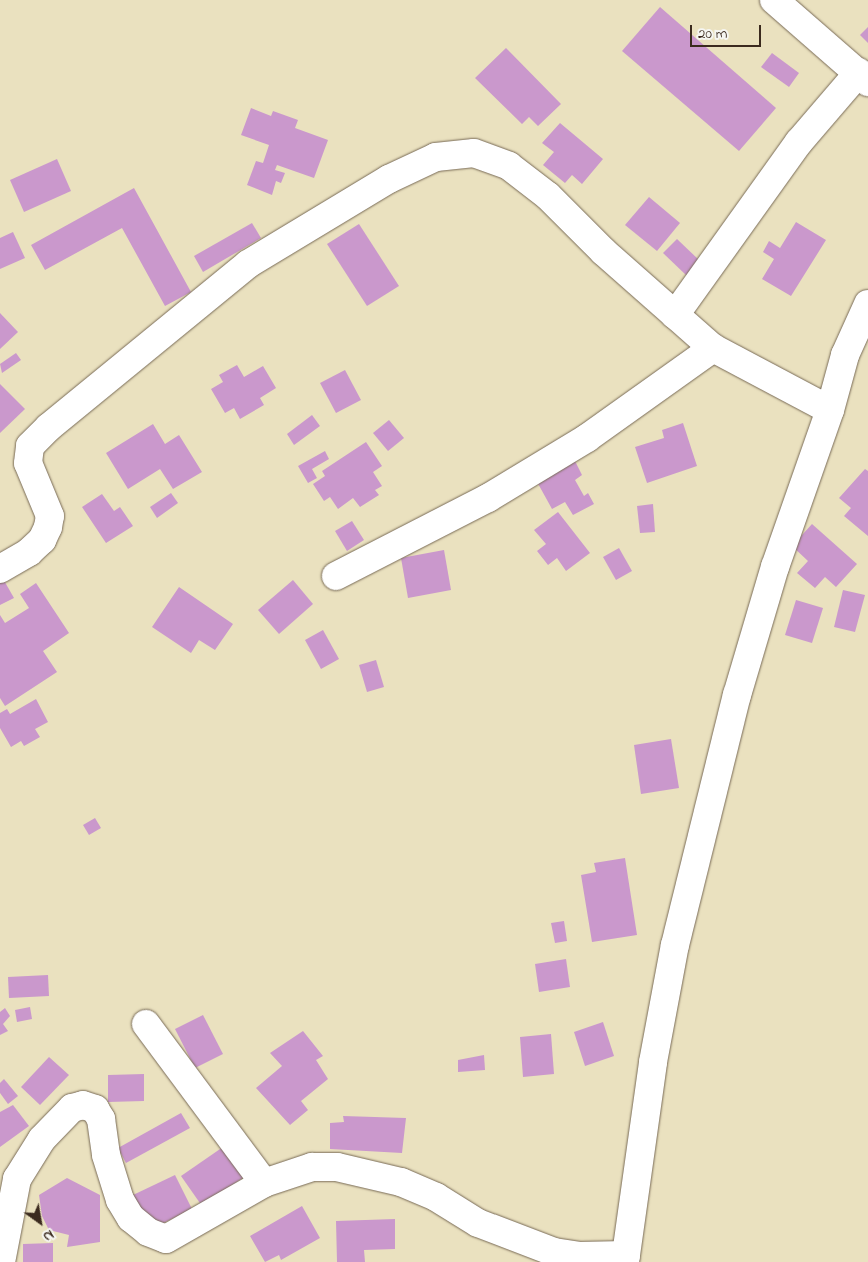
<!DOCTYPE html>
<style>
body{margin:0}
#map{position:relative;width:868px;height:1262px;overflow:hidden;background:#eae1bf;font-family:"Indie Flower",sans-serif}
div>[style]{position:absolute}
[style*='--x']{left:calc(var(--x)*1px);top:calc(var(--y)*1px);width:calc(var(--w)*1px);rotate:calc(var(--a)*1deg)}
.building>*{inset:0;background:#ca98cc}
.roads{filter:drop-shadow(0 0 1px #786a56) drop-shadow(0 0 1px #786a56)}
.minor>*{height:28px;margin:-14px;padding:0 14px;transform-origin:14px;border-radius:14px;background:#fff}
span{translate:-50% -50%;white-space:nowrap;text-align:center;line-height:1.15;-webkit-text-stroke:5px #f6f6f2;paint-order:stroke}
.north{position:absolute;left:15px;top:1197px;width:50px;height:50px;-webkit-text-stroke:4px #f6f6f2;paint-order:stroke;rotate:148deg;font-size:14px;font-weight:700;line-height:20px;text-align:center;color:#3b2a1e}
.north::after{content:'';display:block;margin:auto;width:18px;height:22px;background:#3b2a1e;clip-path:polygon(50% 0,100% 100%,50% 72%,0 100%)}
.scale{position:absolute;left:690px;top:25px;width:71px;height:22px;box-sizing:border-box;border:2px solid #3b2a1e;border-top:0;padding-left:6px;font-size:15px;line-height:18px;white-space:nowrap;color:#3b2a1e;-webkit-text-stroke:4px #f6f6f2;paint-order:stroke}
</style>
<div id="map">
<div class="building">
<i style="clip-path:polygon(660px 7px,776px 108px,739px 151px,622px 51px)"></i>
<i style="clip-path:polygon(868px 27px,868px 43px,860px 35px)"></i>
<i style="clip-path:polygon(506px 48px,561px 104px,538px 126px,529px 117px,522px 124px,475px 78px)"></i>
<i style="clip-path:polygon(772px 53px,799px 73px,789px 87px,761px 67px)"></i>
<i style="clip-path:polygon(251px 108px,271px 116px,273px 111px,298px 120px,295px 128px,328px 140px,314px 178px,277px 165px,275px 170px,285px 173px,281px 183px,276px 181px,272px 195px,247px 185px,256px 161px,263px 163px,269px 145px,241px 135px)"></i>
<i style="clip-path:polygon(560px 123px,603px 159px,582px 184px,572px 175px,565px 183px,543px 165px,554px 152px,542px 143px)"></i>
<i style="clip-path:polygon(57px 159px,71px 191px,24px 212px,10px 180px)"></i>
<i style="clip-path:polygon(134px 188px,191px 292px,165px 306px,122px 228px,45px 270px,31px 245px)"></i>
<i style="clip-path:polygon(649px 197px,680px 223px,657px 251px,625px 225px)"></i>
<i style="clip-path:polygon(796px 222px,826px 240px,791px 296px,762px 279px,774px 259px,763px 252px,769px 241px,780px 248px)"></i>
<i style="clip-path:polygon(252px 223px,261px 238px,203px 272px,194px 256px)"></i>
<i style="clip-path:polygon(359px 224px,399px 286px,367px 306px,327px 244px)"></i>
<i style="clip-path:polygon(13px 232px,25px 258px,0 269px,0 238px)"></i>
<i style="clip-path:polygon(677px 239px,700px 261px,687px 276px,663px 253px)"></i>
<i style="clip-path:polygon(0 313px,18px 332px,0 349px)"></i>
<i style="clip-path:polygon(16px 353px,21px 360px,2px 373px,0 364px)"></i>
<i style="clip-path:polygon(237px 365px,244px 377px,263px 366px,276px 388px,260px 398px,264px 405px,240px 419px,234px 408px,225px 413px,211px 389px,223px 382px,219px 375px)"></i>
<i style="clip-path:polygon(345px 370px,361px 400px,336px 413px,320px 383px)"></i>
<i style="clip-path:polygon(0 384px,25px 409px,0 433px)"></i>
<i style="clip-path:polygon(312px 415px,320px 426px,294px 445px,287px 434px)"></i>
<i style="clip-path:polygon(389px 420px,404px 438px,388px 451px,373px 433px)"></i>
<i style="clip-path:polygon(683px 423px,697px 466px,647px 483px,635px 447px,664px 438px,662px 430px)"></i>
<i style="clip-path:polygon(153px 424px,165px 444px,179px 435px,202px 472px,173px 489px,160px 469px,128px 489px,106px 453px)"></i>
<i style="clip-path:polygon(366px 442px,382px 466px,373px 472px,382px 486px,375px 490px,379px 495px,360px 507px,353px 498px,338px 509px,330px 497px,324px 501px,313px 484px,325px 476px,322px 471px)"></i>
<i style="clip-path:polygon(325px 451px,329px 459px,312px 469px,317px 478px,308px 483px,298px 466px)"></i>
<i style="clip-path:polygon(574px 459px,582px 475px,575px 480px,584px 496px,588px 493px,594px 504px,573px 515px,565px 502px,552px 509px,536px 480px)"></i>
<i style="clip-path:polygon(865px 469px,868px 471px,868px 536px,844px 516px,851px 508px,839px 498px)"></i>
<i style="clip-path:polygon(171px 493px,178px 503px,157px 518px,150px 507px)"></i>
<i style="clip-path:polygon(102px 494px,114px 511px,120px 507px,133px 526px,106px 543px,82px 507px)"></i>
<i style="clip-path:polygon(653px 504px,655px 532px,640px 533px,637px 506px)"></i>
<i style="clip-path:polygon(558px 512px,590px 553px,566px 571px,557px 558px,548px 565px,537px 551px,546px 544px,534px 530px)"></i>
<i style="clip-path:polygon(352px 521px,364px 540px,347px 551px,335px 531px)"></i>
<i style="clip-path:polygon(812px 524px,857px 564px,836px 587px,825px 577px,815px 588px,797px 573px,808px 561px,792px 546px)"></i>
<i style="clip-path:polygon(619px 548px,632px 571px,616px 580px,603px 557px)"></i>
<i style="clip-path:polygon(444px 550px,451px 590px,408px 598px,401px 558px)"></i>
<i style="clip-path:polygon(2px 577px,14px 598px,0 605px,0 578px)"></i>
<i style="clip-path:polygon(293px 580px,313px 604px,279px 634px,258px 610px)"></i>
<i style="clip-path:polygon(36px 583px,69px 633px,43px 651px,57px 672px,5px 706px,0 698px,0 615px,5px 623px,29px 608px,20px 594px)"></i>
<i style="clip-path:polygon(179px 587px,233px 624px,215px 650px,199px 640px,191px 653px,152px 627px)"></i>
<i style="clip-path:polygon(843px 590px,865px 595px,855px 632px,834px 627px)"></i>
<i style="clip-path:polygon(796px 600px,823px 608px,812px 643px,785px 635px)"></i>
<i style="clip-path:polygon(323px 630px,339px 659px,321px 669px,305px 640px)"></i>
<i style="clip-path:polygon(376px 660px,384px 687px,367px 692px,359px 665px)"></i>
<i style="clip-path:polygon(36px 699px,48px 722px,35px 729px,40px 737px,24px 746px,21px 741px,11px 747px,0 728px,0 713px,7px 709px,10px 714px)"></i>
<i style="clip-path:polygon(671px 739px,679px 788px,641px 794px,634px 745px)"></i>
<i style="clip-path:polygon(95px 818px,101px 828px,89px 835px,83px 825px)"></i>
<i style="clip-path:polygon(625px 858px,637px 935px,592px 942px,581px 875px,596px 872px,594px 863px)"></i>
<i style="clip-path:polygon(564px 921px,567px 941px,555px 943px,551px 923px)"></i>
<i style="clip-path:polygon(566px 959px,570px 987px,539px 992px,535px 964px)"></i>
<i style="clip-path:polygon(48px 975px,49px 996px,9px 998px,8px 977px)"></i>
<i style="clip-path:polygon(30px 1007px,32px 1019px,17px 1022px,15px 1010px)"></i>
<i style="clip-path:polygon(5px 1008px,10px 1016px,3px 1024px,8px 1031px,0 1035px,0 1012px)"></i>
<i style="clip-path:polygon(203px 1015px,223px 1054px,195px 1068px,175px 1029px)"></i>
<i style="clip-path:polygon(603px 1022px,614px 1056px,585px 1066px,574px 1032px)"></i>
<i style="clip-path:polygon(303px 1031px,323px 1056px,316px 1060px,328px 1079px,301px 1101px,308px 1110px,290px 1125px,256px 1088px,282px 1066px,270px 1053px)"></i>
<i style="clip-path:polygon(551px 1034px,554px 1074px,523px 1077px,520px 1037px)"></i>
<i style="clip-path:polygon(484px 1055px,485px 1070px,458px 1072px,458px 1060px)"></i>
<i style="clip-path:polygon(49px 1057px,69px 1075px,40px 1105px,21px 1087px)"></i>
<i style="clip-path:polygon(144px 1074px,144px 1101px,108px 1102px,108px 1075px)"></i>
<i style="clip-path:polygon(4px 1079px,18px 1096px,8px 1104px,0 1093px,0 1083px)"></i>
<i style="clip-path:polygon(13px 1105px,29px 1126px,0 1147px,0 1112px)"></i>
<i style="clip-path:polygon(181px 1113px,190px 1128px,126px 1163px,118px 1148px)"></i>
<i style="clip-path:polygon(343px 1116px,406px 1118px,402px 1153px,330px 1149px,330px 1123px,344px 1122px)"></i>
<i style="clip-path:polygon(223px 1147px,244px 1177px,202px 1206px,181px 1176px)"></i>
<i style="clip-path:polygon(175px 1175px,192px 1209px,149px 1230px,133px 1195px)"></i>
<i style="clip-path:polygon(67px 1178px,100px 1195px,100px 1242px,67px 1247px,69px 1235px,49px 1230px,42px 1216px,39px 1195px)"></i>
<i style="clip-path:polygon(302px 1206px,320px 1238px,281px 1260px,279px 1255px,265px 1262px,250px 1236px)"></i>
<i style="clip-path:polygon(395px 1219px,395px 1249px,364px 1250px,365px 1262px,337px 1262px,336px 1221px)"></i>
<i style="clip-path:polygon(53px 1243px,53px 1262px,23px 1262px,23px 1244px)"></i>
</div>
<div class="roads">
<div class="minor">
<i style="--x:774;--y:0;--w:125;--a:41.1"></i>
<i style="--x:675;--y:315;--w:213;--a:-54.4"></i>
<i style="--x:799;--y:142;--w:92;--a:-49.4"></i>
<i style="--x:0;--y:569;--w:34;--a:-30"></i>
<i style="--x:29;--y:552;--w:18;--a:-43"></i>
<i style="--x:42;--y:540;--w:14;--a:-65"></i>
<i style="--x:48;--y:527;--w:11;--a:-80"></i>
<i style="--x:50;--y:516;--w:57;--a:-112.5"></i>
<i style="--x:28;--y:463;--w:17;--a:-83"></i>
<i style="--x:30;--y:446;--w:27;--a:-45"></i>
<i style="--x:49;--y:427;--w:257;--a:-39.3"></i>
<i style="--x:248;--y:264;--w:165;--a:-31.1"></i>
<i style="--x:389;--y:179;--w:52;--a:-25.1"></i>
<i style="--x:436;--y:157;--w:38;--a:-6"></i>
<i style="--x:474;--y:153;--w:37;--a:20"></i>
<i style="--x:509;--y:166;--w:49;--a:37.6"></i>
<i style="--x:548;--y:196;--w:79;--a:45"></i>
<i style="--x:604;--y:252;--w:145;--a:41.4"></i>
<i style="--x:713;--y:348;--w:132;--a:27.9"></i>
<i style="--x:336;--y:576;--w:171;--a:-27.2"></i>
<i style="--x:488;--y:498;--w:116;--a:-31.2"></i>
<i style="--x:587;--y:438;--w:155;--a:-35.5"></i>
<i style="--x:146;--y:1024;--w:198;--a:53.4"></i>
<i style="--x:1;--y:1262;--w:85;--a:-79.1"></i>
<i style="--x:17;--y:1179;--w:47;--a:-58"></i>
<i style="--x:42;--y:1139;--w:43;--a:-45.9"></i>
<i style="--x:72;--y:1108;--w:11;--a:-15"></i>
<i style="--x:83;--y:1105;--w:13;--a:18"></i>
<i style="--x:95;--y:1109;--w:12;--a:59"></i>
<i style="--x:101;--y:1119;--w:36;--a:82"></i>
<i style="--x:106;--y:1155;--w:47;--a:72.7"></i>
<i style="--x:120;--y:1200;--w:21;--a:59"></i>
<i style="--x:131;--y:1218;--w:22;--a:39"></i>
<i style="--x:148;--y:1232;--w:19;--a:21"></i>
<i style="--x:166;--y:1239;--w:113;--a:-29.7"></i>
<i style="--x:264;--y:1183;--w:51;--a:-18.4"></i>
<i style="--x:312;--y:1167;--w:25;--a:0"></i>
<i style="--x:337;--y:1167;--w:66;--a:13.2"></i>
<i style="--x:401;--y:1182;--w:38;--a:23"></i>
<i style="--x:436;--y:1197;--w:49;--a:31.8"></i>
<i style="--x:478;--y:1223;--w:81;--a:20.9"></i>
<i style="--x:554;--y:1252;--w:25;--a:9"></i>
<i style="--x:579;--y:1256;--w:47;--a:-1.2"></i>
<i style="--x:625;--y:1262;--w:202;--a:-82"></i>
<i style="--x:653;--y:1062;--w:119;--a:-79.4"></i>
<i style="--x:675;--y:945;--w:258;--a:-76.1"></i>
<i style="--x:737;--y:695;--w:134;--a:-73.5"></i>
<i style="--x:775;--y:567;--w:166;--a:-70.7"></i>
<i style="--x:830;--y:410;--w:57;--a:-74.7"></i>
<i style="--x:845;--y:355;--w:56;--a:-65.7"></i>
</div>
</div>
<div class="north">N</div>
<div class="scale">20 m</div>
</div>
